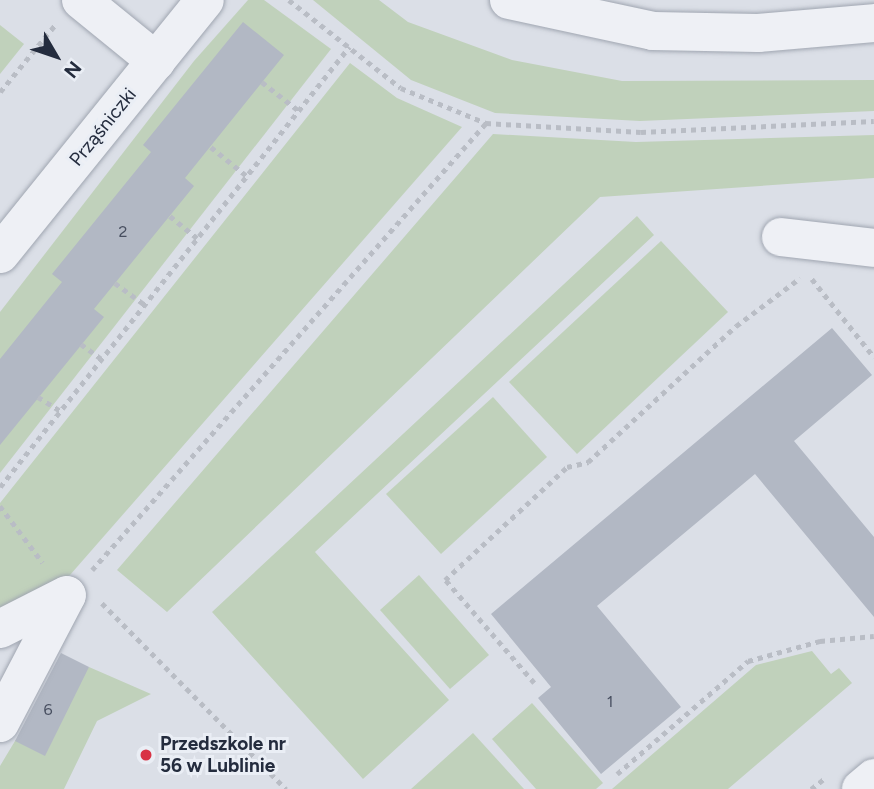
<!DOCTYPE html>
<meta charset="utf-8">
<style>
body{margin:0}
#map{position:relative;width:874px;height:789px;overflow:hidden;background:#dbdfe7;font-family:Figtree,sans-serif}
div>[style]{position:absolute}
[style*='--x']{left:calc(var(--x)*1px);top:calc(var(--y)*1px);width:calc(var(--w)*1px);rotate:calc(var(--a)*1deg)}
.green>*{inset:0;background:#c0d1bb}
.building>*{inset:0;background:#b2b8c4}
.path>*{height:4.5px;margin-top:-2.25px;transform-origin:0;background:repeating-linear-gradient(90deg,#b9bdc5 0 5px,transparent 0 10px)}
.roads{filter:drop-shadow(0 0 2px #a0a6b1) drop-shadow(0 0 2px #a0a6b1)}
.minor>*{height:38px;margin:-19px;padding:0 19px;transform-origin:19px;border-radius:19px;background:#eef0f5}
.dots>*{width:19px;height:19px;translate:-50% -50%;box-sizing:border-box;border:4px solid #eaeef5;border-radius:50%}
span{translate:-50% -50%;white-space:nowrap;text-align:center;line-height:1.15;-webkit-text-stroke:6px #eaeef5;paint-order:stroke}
.number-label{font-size:16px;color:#484f60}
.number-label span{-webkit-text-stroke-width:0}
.street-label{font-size:19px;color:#242c3e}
.poi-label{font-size:19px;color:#242c3e;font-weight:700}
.left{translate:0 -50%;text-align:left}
.north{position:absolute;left:21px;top:21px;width:70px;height:70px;-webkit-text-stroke:5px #eaeef5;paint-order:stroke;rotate:129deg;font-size:19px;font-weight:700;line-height:28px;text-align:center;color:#242c3e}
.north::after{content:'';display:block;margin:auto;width:24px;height:32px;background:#242c3e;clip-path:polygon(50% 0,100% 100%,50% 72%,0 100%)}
</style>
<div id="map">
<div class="green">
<i style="clip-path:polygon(248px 0,264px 0,331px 49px,0 473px,0 312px,194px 61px)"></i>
<i style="clip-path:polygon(313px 0,379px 0,408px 22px,512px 60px,622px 81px,874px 80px,874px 111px,640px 121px,495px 113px,411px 80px)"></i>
<i style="clip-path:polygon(0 25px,24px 44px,0 74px)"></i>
<i style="clip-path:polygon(350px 63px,397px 98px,462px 127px,70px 575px,0 612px,0 503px)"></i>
<i style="clip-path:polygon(493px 134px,636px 142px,874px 135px,874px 178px,600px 197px,167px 612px,117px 570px)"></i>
<i style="clip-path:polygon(637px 216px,654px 235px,315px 552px,449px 700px,363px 779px,212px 612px)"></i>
<i style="clip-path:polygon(661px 241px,728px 312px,577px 454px,509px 382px)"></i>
<i style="clip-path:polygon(493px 397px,547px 457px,441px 554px,386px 494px)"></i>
<i style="clip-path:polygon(419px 575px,489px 655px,450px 689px,380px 610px)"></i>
<i style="clip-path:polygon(812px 651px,831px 674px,839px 668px,852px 683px,728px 789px,612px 789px,756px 665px)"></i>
<i style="clip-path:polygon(89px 667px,151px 694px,97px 721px,64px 789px,0 789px,0 766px,15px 741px)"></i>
<i style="clip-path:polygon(532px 703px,603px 783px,596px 789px,536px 789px,492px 739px)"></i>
<i style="clip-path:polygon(473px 733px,524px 789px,411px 789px)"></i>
</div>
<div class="building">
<i style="clip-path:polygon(243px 22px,284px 55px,185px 178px,194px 186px,94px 309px,104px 317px,0 445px,0 359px,62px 282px,52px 274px,151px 152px,143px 145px)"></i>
<i style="clip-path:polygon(832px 328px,872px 375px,794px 441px,874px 537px,874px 617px,755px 474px,597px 606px,681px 707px,601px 774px,538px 698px,551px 687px,491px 614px)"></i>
<i style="clip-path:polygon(61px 653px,89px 667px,45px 756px,15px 741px)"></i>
</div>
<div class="path">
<i style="--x:289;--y:0;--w:142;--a:38.2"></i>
<i style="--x:401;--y:88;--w:92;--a:22.4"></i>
<i style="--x:486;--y:123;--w:155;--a:3.3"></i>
<i style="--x:641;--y:132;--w:233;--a:-2.7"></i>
<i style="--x:262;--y:82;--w:46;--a:37.9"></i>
<i style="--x:0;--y:92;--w:87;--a:-50.6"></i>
<i style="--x:211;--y:147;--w:46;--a:38.9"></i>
<i style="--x:170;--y:216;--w:35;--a:39"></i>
<i style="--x:812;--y:279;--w:100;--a:51.5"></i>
<i style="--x:115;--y:283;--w:37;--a:36"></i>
<i style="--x:81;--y:344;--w:26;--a:36"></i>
<i style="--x:38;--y:397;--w:26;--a:32"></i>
<i style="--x:0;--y:487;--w:562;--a:-51.58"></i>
<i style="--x:0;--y:506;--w:71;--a:53"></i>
<i style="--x:92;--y:570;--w:596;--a:-48.61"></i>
<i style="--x:102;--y:603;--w:262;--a:45.3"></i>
<i style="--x:534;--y:683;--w:136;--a:-130.8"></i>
<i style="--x:445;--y:580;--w:166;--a:-42.8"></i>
<i style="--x:567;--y:467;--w:22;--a:-13"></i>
<i style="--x:588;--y:462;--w:201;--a:-42.6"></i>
<i style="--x:736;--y:326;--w:80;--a:-36.9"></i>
<i style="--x:617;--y:774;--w:173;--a:-40.8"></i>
<i style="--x:748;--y:661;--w:75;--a:-15.5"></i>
<i style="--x:820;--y:641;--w:54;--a:-5.3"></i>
<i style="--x:811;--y:789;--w:18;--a:-38"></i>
</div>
<div class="roads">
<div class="minor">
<i style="--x:81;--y:0;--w:97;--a:39.1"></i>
<i style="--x:509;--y:0;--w:147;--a:12.1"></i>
<i style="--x:653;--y:31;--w:105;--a:1.1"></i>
<i style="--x:758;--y:33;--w:116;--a:-4.9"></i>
<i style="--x:781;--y:237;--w:94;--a:6.7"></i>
<i style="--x:0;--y:254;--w:326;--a:-51.1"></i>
<i style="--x:0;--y:629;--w:75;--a:-26.9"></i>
<i style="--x:0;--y:723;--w:144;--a:-62.4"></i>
<i style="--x:861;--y:789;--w:17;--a:-40"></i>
</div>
</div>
<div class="dots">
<i style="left:146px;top:755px;background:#d83345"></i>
</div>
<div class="number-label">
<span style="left:123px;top:232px">2</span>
<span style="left:610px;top:702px">1</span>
<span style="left:48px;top:710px">6</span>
</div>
<div class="street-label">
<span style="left:103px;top:127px;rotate:-51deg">Prząśniczki</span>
</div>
<div class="poi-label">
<span class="left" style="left:160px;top:755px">Przedszkole nr<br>56 w Lublinie</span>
</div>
<div class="north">N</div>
</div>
